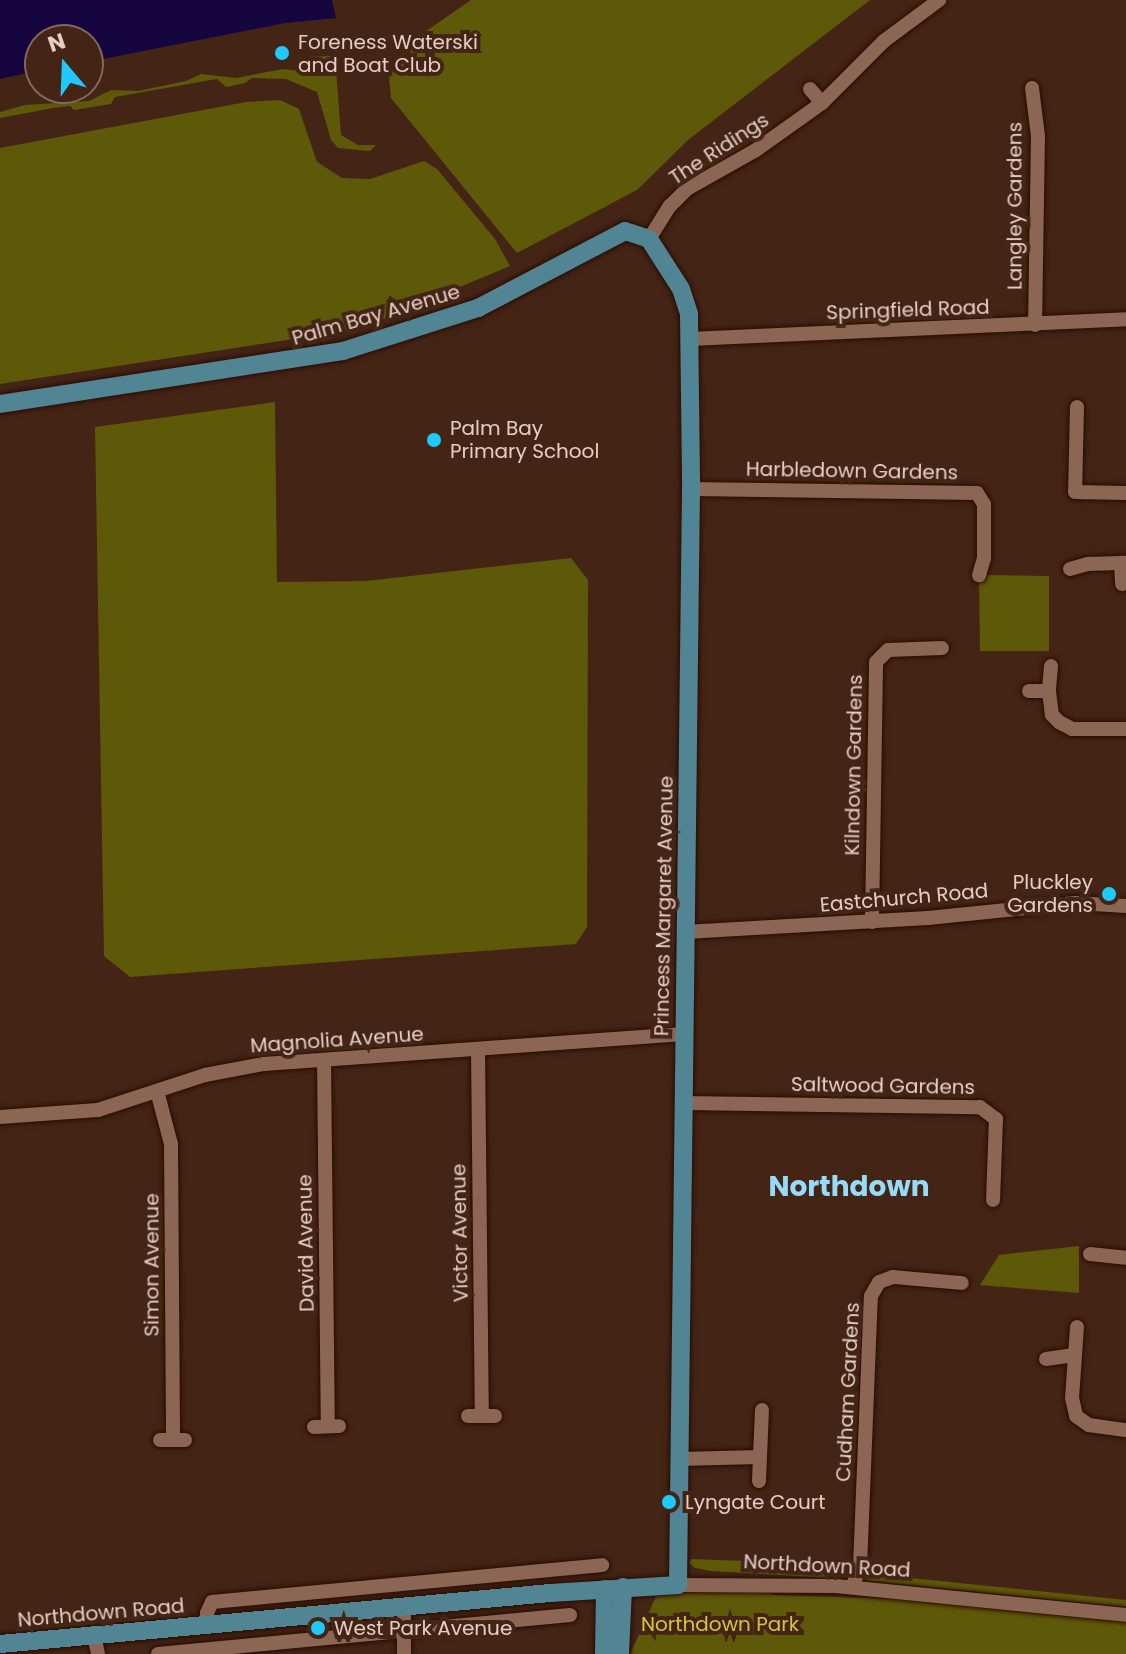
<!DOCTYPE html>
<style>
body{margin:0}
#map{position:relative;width:1126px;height:1654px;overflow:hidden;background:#442415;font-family:Poppins,sans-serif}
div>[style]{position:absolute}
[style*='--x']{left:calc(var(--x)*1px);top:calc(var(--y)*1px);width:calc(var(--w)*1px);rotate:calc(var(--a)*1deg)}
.green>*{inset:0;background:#5e5909}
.water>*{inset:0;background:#150640}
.roads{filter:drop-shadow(0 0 2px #290c00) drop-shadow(0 0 2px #290c00)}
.minor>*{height:14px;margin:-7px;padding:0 7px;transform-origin:7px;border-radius:7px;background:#8c6655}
.major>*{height:18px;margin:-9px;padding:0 9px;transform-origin:9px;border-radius:9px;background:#518594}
.dots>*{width:22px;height:22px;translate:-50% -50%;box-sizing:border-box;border:4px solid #442415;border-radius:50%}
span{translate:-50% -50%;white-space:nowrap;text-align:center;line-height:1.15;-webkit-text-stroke:8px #442415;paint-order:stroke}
.poi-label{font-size:20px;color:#e4cec5}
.left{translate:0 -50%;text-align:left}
.right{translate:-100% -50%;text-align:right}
.street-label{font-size:20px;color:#e4cec5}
.park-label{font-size:20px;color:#d0c73a}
.district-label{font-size:28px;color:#96dbf8;font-weight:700}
.north{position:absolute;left:24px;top:24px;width:80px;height:80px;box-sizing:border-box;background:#442415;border:2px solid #84685b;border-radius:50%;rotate:341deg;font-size:22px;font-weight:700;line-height:32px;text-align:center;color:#e4cec5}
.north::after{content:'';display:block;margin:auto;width:28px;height:36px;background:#1ec9fd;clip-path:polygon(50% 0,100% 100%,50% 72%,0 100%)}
</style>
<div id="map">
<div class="green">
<i style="clip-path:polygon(471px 0,870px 0,688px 140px,637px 190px,517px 253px,391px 98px,389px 78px,409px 43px)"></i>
<i style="clip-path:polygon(335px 56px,341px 135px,358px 145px,376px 145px,370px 151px,338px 148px,331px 140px,317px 92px,286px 79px,252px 78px,245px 83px,226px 87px,217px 79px,115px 97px,111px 104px,74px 110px,70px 106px,53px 108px,0 118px,0 112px,25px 105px,89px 101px,111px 90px,138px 91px,186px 81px,201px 74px,236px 78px,283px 69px,308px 72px,305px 57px)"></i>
<i style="clip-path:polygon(280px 100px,299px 109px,317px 162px,342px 178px,370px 179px,424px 161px,437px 169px,495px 239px,510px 266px,431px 299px,433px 304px,339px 332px,0 384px,0 148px,246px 102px)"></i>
<i style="clip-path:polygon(275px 402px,277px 582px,366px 581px,571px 558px,588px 580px,587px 927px,576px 944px,130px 977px,104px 956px,95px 427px)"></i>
<i style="clip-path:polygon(979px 575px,1049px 576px,1049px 651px,980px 651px)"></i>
<i style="clip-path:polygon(1079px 1246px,1079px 1293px,980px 1285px,999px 1255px)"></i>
<i style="clip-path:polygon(691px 1559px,830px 1564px,830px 1578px,711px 1571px,695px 1568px,689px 1563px)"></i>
<i style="clip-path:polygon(862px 1573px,1126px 1600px,1126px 1607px,862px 1580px)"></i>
<i style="clip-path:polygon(729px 1578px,749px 1579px,774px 1595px,929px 1600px,1126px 1622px,1126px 1654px,630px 1654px,658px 1592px,691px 1593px)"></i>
</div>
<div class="water">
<i style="clip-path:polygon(0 0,332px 0,336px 18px,285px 23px,88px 62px,88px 40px,40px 40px,40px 70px,0 79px)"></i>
</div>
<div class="roads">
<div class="minor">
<i style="--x:1032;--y:88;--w:48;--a:82.9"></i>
<i style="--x:1038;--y:136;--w:189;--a:90.9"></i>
<i style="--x:810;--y:89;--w:18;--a:49"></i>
<i style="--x:649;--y:239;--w:39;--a:-58"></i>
<i style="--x:670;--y:206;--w:24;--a:-45"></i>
<i style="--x:687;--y:189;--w:79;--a:-29.5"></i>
<i style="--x:756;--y:150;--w:81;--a:-35.5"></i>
<i style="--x:822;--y:103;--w:88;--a:-45"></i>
<i style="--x:884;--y:41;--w:69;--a:-36.7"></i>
<i style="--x:691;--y:339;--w:435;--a:-2.6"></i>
<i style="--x:1077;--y:407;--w:85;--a:91.3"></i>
<i style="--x:1075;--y:492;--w:51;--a:1.1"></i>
<i style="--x:691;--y:489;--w:286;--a:0.8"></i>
<i style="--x:977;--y:493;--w:13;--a:58"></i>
<i style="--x:984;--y:504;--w:54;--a:90"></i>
<i style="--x:984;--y:558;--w:18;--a:106"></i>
<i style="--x:1121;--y:563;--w:21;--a:87"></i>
<i style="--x:1070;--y:569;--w:19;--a:-16"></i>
<i style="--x:1088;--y:564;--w:38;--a:-2"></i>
<i style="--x:1051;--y:666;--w:25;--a:95"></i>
<i style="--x:1049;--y:691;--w:24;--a:83"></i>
<i style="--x:1052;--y:715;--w:10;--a:45"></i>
<i style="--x:1059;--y:722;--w:15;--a:28"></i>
<i style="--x:1072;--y:729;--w:54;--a:0"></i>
<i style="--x:1029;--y:691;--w:20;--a:0"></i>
<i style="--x:872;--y:922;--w:260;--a:-89.1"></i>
<i style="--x:876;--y:662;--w:17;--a:-45"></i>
<i style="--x:888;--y:650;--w:54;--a:-2.1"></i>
<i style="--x:685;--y:932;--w:243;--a:-3.3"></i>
<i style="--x:928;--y:918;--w:148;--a:-5.8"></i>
<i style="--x:1075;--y:903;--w:51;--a:3.4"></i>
<i style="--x:478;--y:1049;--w:367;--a:89.4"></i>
<i style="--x:324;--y:1060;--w:366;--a:89.4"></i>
<i style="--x:157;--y:1091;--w:55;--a:75.2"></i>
<i style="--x:171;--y:1144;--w:296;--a:89.6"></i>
<i style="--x:683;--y:1103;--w:297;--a:0.8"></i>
<i style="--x:980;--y:1107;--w:20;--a:37"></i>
<i style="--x:996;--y:1119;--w:81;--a:92.1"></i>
<i style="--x:0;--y:1117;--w:98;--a:-4.1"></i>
<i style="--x:98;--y:1110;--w:113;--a:-18.1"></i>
<i style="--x:205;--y:1075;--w:60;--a:-10.6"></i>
<i style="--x:264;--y:1064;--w:421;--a:-4.1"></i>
<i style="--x:1090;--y:1254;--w:36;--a:6"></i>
<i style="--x:1077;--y:1327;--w:71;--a:94"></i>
<i style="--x:1072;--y:1398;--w:18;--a:77"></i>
<i style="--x:1076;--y:1416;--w:16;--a:35"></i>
<i style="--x:1089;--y:1425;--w:37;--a:8"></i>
<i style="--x:1046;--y:1359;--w:29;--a:-8"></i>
<i style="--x:468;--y:1416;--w:27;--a:0"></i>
<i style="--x:314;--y:1427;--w:25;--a:-2"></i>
<i style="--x:160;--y:1440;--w:25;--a:0"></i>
<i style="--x:679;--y:1459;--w:81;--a:-1.4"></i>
<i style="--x:759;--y:1481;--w:71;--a:-87.6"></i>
<i style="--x:678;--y:1585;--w:158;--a:0.4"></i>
<i style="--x:836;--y:1586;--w:291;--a:5.7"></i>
<i style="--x:852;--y:1587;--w:22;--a:-68"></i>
<i style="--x:860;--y:1567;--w:271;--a:-87.7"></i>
<i style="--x:871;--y:1296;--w:16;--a:-60"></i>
<i style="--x:879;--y:1282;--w:15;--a:-20"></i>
<i style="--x:893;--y:1277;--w:69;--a:5"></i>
<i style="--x:404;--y:1606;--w:48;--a:90"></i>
<i style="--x:206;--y:1625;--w:12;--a:-85"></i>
<i style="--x:207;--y:1613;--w:12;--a:-66"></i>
<i style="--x:212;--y:1602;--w:392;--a:-5.4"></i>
<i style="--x:94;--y:1635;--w:19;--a:78"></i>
<i style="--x:158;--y:1654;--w:414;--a:-5.4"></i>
</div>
<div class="major">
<i style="--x:0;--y:404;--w:347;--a:-8.8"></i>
<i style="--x:343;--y:351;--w:142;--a:-17.7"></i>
<i style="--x:478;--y:308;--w:166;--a:-27.6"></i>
<i style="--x:625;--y:231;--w:25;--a:18"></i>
<i style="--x:649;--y:239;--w:59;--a:57.4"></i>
<i style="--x:681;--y:289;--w:26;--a:72"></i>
<i style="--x:689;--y:314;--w:175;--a:89.3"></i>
<i style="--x:691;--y:489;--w:1096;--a:90.68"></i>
<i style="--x:678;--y:1585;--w:128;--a:176.4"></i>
<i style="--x:550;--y:1593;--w:552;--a:174.7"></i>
<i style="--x:604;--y:1654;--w:65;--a:-89.1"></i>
<i style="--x:620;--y:1654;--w:67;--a:-87.4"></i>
</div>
</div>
<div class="dots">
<i style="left:282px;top:53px;background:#1ec9fd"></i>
<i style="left:434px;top:440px;background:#1ec9fd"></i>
<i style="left:1109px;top:894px;background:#1ec9fd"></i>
<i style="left:669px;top:1502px;background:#1ec9fd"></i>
<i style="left:318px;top:1628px;background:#1ec9fd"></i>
</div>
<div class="poi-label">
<span class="left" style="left:298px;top:54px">Foreness Waterski<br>and Boat Club</span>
<span class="left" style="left:450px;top:440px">Palm Bay<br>Primary School</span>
<span class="right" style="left:1093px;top:894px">Pluckley<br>Gardens</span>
<span class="left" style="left:685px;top:1502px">Lyngate Court</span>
<span class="left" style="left:334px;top:1628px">West Park Avenue</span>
</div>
<div class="street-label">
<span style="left:719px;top:149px;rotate:-33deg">The Ridings</span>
<span style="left:1015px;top:206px;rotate:-90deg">Langley Gardens</span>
<span style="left:908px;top:310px;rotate:-2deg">Springfield Road</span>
<span style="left:376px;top:315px;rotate:-16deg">Palm Bay Avenue</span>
<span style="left:852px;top:471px;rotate:1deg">Harbledown Gardens</span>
<span style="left:854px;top:765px;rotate:-89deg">Kilndown Gardens</span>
<span style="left:904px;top:898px;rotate:-5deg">Eastchurch Road</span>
<span style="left:664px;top:906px;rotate:-89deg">Princess Margaret Avenue</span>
<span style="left:337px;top:1040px;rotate:-4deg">Magnolia Avenue</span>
<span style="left:883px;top:1086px;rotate:1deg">Saltwood Gardens</span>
<span style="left:460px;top:1233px;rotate:-91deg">Victor Avenue</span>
<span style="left:306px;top:1243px;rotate:-91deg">David Avenue</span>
<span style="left:152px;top:1265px;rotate:-90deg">Simon Avenue</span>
<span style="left:848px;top:1392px;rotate:-87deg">Cudham Gardens</span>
<span style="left:827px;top:1566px;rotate:3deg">Northdown Road</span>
<span style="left:101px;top:1613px;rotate:-5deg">Northdown Road</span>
</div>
<div class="park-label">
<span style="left:720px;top:1624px">Northdown Park</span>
</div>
<div class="district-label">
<span style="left:849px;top:1187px">Northdown</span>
</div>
<div class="north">N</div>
</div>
